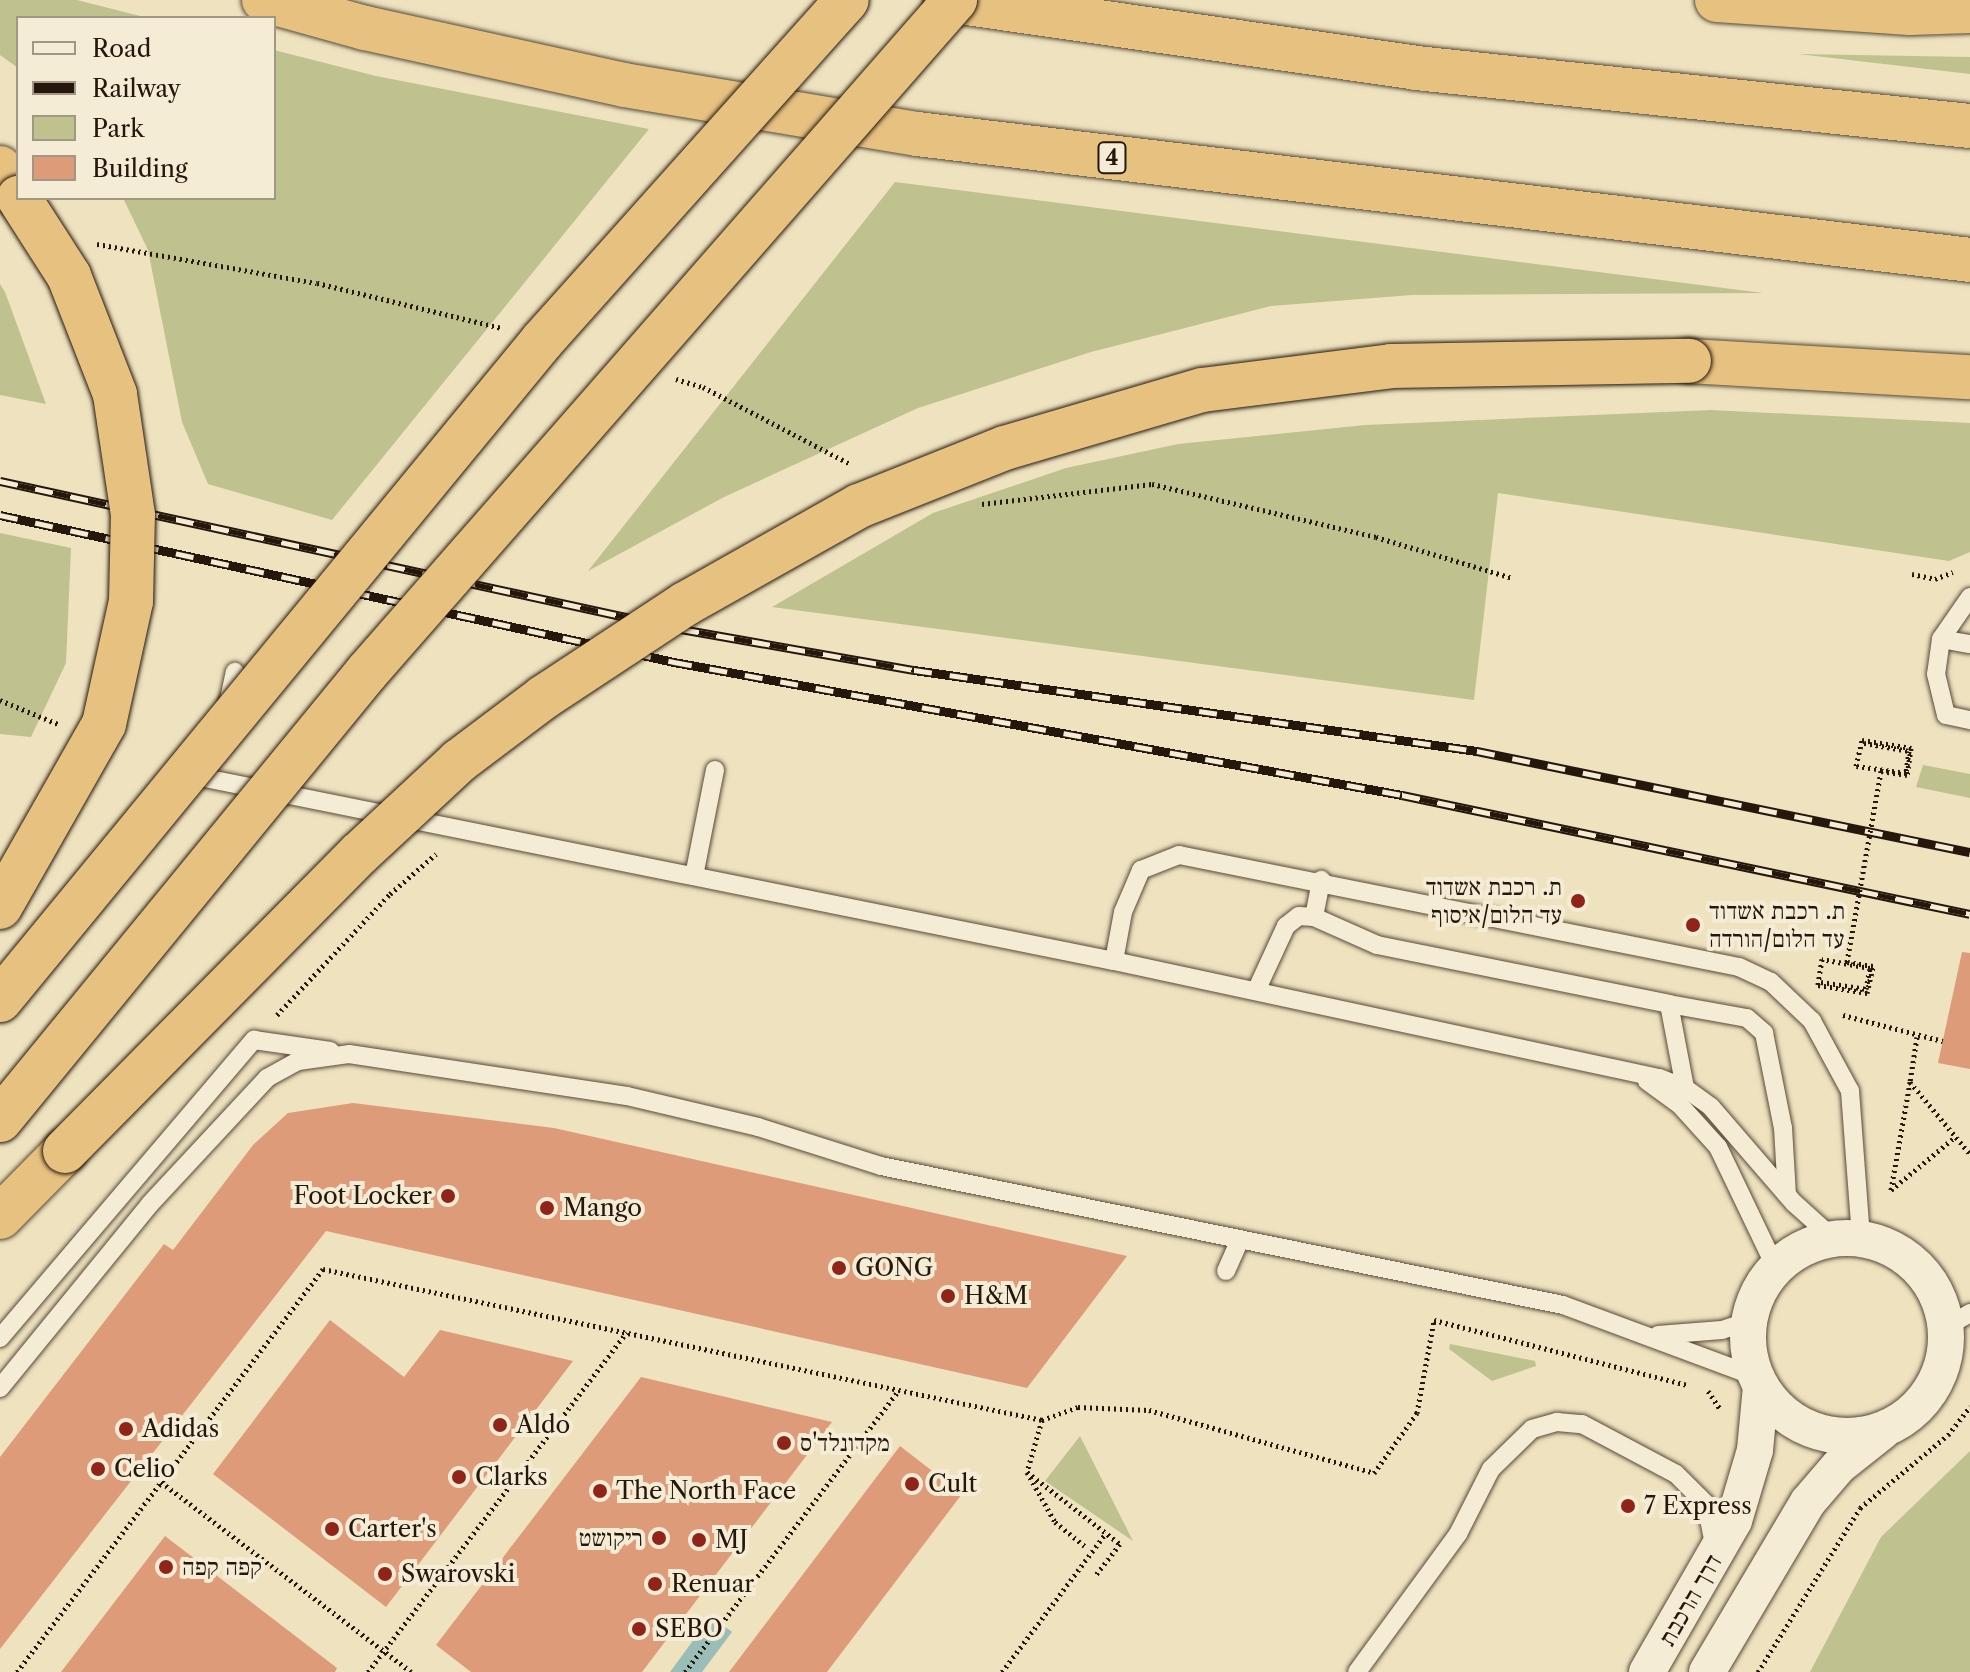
<!DOCTYPE html>
<meta charset="utf-8">
<style>
body{margin:0}
#map{position:relative;width:1970px;height:1672px;overflow:hidden;background:#eee2bf;font-family:"Libre Caslon Text","Frank Ruhl Libre",serif}
div>[style]{position:absolute}
[style*='--x']{left:calc(var(--x)*1px);top:calc(var(--y)*1px);width:calc(var(--w)*1px);rotate:calc(var(--a)*1deg)}
.green>*{inset:0;background:#bfc28e}
.water>*{inset:0;background:#9abdb7}
.building>*{inset:0;background:#de9b7a}
.path>*{height:5px;margin-top:-2.5px;transform-origin:0;background:repeating-linear-gradient(90deg,#25170b 0 2px,transparent 0 6px)}
.roads{filter:drop-shadow(0 0 2px #574a38) drop-shadow(0 0 2px #574a38)}
.service>*{height:18px;margin:-9px;padding:0 9px;transform-origin:9px;border-radius:9px;background:#f4ecd5}
.minor>*{height:36px;margin:-18px;padding:0 18px;transform-origin:18px;border-radius:18px;background:#f4ecd5}
.minor>.ring{margin:-18px;padding:0;box-sizing:content-box;background:none;border:36px solid #f4ecd5;border-radius:50%}
.trunk>*{height:44px;margin:-22px;padding:0 22px;transform-origin:22px;border-radius:22px;background:#e7c180}
.rail>*{height:9px;margin-top:-4.5px;transform-origin:0;background:repeating-linear-gradient(90deg,#f4ecd5 0 18px,#25170b 0 36px);box-sizing:border-box;border-block:2px solid #25170b}
.path-bridge>*{height:5px;margin-top:-2.5px;transform-origin:0;background:repeating-linear-gradient(90deg,#25170b 0 2px,transparent 0 6px)}
.bridges{filter:drop-shadow(0 0 2px #25170b) drop-shadow(0 0 2px #25170b)}
.trunk-bridge>*{height:44px;margin:-22px;padding:0 22px;transform-origin:22px;border-radius:22px;background:#e7c180}
.dots>*{width:22px;height:22px;translate:-50% -50%;box-sizing:border-box;border:4px solid #f4ecd5;border-radius:50%}
span{translate:-50% -50%;white-space:nowrap;text-align:center;line-height:1.15;-webkit-text-stroke:8px #f4ecd5;paint-order:stroke}
.shield-label span{padding:2px 6px;background:#f4ecd5;border:2px solid;border-radius:6px;-webkit-text-stroke-width:0}
.shield-label{font-size:22px;color:#25170b;font-weight:700}
.poi-label{font-size:24px;color:#25170b}
.right{translate:-100% -50%;text-align:right}
.left{translate:0 -50%;text-align:left}
.street-label{font-size:24px;color:#25170b}
.legend{position:absolute;left:16px;top:16px;width:260px;height:184px;box-sizing:border-box;background:#f4ecd5;border:2px solid #a19784;margin:0;padding:10px 14px;list-style:none;font-size:24px;color:#25170b}
.legend li{display:flex;align-items:center;gap:16px;height:40px}
.legend b{width:40px;border:2px solid #a19784}
</style>
<div id="map">
<div class="green">
<i style="clip-path:polygon(0 0,77px 0,148px 18px,18px 18px,18px 68px,0 55px)"></i>
<i style="clip-path:polygon(274px 50px,376px 76px,649px 129px,332px 520px,208px 484px,182px 422px,148px 250px,123px 198px,274px 198px)"></i>
<i style="clip-path:polygon(1798px 54px,1970px 57px,1970px 74px)"></i>
<i style="clip-path:polygon(895px 182px,1763px 293px,1412px 295px,1271px 306px,1091px 352px,918px 408px,724px 497px,588px 571px)"></i>
<i style="clip-path:polygon(0 284px,5px 292px,46px 404px,0 395px)"></i>
<i style="clip-path:polygon(1711px 410px,1970px 423px,1970px 552px,1949px 561px,1498px 493px,1474px 700px,772px 607px,933px 513px,1066px 468px,1178px 444px,1365px 425px)"></i>
<i style="clip-path:polygon(0 533px,71px 548px,66px 663px,31px 737px,0 734px)"></i>
<i style="clip-path:polygon(1923px 765px,1970px 774px,1970px 798px,1916px 787px)"></i>
<i style="clip-path:polygon(1450px 1344px,1535px 1361px,1536px 1366px,1492px 1381px,1449px 1349px)"></i>
<i style="clip-path:polygon(1080px 1436px,1133px 1541px,1045px 1481px)"></i>
<i style="clip-path:polygon(1970px 1451px,1970px 1672px,1810px 1672px,1881px 1537px)"></i>
</div>
<div class="water">
<i style="clip-path:polygon(711px 1616px,732px 1632px,702px 1672px,670px 1672px)"></i>
</div>
<div class="building">
<i style="clip-path:polygon(1962px 952px,1970px 953px,1970px 1069px,1938px 1063px)"></i>
<i style="clip-path:polygon(353px 1103px,554px 1128px,1127px 1256px,1027px 1388px,326px 1231px,0 1649px,0 1457px,164px 1244px,173px 1250px,253px 1145px,288px 1113px)"></i>
<i style="clip-path:polygon(330px 1320px,404px 1377px,440px 1330px,573px 1361px,386px 1607px,213px 1474px)"></i>
<i style="clip-path:polygon(641px 1377px,832px 1422px,642px 1672px,471px 1672px,436px 1645px)"></i>
<i style="clip-path:polygon(900px 1446px,962px 1494px,827px 1672px,729px 1672px)"></i>
<i style="clip-path:polygon(165px 1536px,337px 1668px,335px 1672px,61px 1672px)"></i>
</div>
<div class="path">
<i style="--x:97;--y:244;--w:223;--a:10.1"></i>
<i style="--x:317;--y:283;--w:190;--a:13.7"></i>
<i style="--x:676;--y:379;--w:28;--a:17"></i>
<i style="--x:703;--y:387;--w:166;--a:27.6"></i>
<i style="--x:982;--y:504;--w:171;--a:-6.7"></i>
<i style="--x:1152;--y:484;--w:230;--a:13.3"></i>
<i style="--x:1376;--y:537;--w:143;--a:16.7"></i>
<i style="--x:1912;--y:574;--w:24;--a:12"></i>
<i style="--x:1935;--y:579;--w:19;--a:-21"></i>
<i style="--x:0;--y:700;--w:63;--a:22.5"></i>
<i style="--x:1864;--y:743;--w:46;--a:10.1"></i>
<i style="--x:1909;--y:751;--w:22;--a:98"></i>
<i style="--x:1906;--y:773;--w:50;--a:-172"></i>
<i style="--x:1856;--y:766;--w:27;--a:-77"></i>
<i style="--x:1862;--y:740;--w:50;--a:9.3"></i>
<i style="--x:1911;--y:748;--w:27;--a:98"></i>
<i style="--x:1907;--y:775;--w:26;--a:-171"></i>
<i style="--x:277;--y:1015;--w:166;--a:-47"></i>
<i style="--x:390;--y:894;--w:61;--a:-41"></i>
<i style="--x:1843;--y:1015;--w:103;--a:14.6"></i>
<i style="--x:1917;--y:1037;--w:46;--a:98.8"></i>
<i style="--x:1910;--y:1082;--w:94;--a:50.2"></i>
<i style="--x:1891;--y:1190;--w:110;--a:-80"></i>
<i style="--x:1891;--y:1190;--w:83;--a:-39.6"></i>
<i style="--x:1708;--y:1391;--w:22;--a:56"></i>
<i style="--x:1042;--y:1420;--w:54;--a:106.1"></i>
<i style="--x:1027;--y:1472;--w:57;--a:60.8"></i>
<i style="--x:1055;--y:1522;--w:38;--a:39"></i>
<i style="--x:1027;--y:1472;--w:118;--a:37.7"></i>
<i style="--x:1120;--y:1544;--w:39;--a:128"></i>
<i style="--x:161;--y:1482;--w:314;--a:37.2"></i>
<i style="--x:17;--y:1672;--w:506;--a:-52.79"></i>
<i style="--x:323;--y:1269;--w:735;--a:11.86"></i>
<i style="--x:1042;--y:1420;--w:38;--a:-20"></i>
<i style="--x:1078;--y:1407;--w:71;--a:2.4"></i>
<i style="--x:1149;--y:1410;--w:234;--a:15.6"></i>
<i style="--x:1374;--y:1473;--w:74;--a:-54.4"></i>
<i style="--x:1417;--y:1413;--w:95;--a:-79.6"></i>
<i style="--x:1434;--y:1320;--w:262;--a:14.4"></i>
<i style="--x:368;--y:1672;--w:427;--a:-52.7"></i>
<i style="--x:685;--y:1672;--w:354;--a:-52.8"></i>
<i style="--x:1002;--y:1672;--w:174;--a:-53.2"></i>
<i style="--x:1758;--y:1672;--w:193;--a:-58.1"></i>
<i style="--x:1860;--y:1508;--w:114;--a:-39.7"></i>
<i style="--x:1948;--y:1435;--w:36;--a:-52"></i>
</div>
<div class="roads">
<div class="service">
<i style="--x:1970;--y:597;--w:51;--a:124.6"></i>
<i style="--x:1941;--y:639;--w:35;--a:98"></i>
<i style="--x:1936;--y:674;--w:42;--a:76.3"></i>
<i style="--x:1946;--y:715;--w:25;--a:12"></i>
<i style="--x:1941;--y:639;--w:29;--a:10"></i>
<i style="--x:228;--y:704;--w:33;--a:-78"></i>
<i style="--x:185;--y:774;--w:948;--a:11.38"></i>
<i style="--x:1114;--y:961;--w:557;--a:12.12"></i>
<i style="--x:1659;--y:1078;--w:28;--a:21"></i>
<i style="--x:1685;--y:1088;--w:32;--a:36"></i>
<i style="--x:1711;--y:1107;--w:127;--a:49.2"></i>
<i style="--x:1794;--y:1203;--w:54;--a:42"></i>
<i style="--x:694;--y:876;--w:108;--a:-78.8"></i>
<i style="--x:1314;--y:917;--w:38;--a:-79"></i>
<i style="--x:1114;--y:961;--w:50;--a:-79.6"></i>
<i style="--x:1123;--y:912;--w:46;--a:-66.8"></i>
<i style="--x:1141;--y:870;--w:41;--a:-21.5"></i>
<i style="--x:1179;--y:855;--w:571;--a:11.31"></i>
<i style="--x:1739;--y:967;--w:35;--a:25"></i>
<i style="--x:1771;--y:982;--w:57;--a:43.6"></i>
<i style="--x:1812;--y:1021;--w:80;--a:61.5"></i>
<i style="--x:1850;--y:1091;--w:147;--a:85.7"></i>
<i style="--x:1256;--y:991;--w:72;--a:-65.2"></i>
<i style="--x:1286;--y:926;--w:16;--a:-38"></i>
<i style="--x:1299;--y:916;--w:15;--a:4"></i>
<i style="--x:1314;--y:917;--w:69;--a:24"></i>
<i style="--x:1377;--y:945;--w:298;--a:11.4"></i>
<i style="--x:1669;--y:1004;--w:86;--a:79.2"></i>
<i style="--x:1669;--y:1004;--w:79;--a:10.2"></i>
<i style="--x:1747;--y:1018;--w:23;--a:41"></i>
<i style="--x:1764;--y:1033;--w:97;--a:78.7"></i>
<i style="--x:1783;--y:1128;--w:67;--a:86.6"></i>
<i style="--x:1647;--y:1081;--w:39;--a:36"></i>
<i style="--x:1679;--y:1104;--w:58;--a:47.8"></i>
<i style="--x:1718;--y:1147;--w:134;--a:64.4"></i>
<i style="--x:1226;--y:1271;--w:32;--a:-66"></i>
<i style="--x:1946;--y:1327;--w:28;--a:-30"></i>
<i style="--x:1658;--y:1335;--w:64;--a:-4.5"></i>
<i style="--x:1722;--y:1330;--w:29;--a:-18"></i>
<i style="--x:0;--y:1338;--w:392;--a:-49.6"></i>
<i style="--x:254;--y:1040;--w:77;--a:8.2"></i>
<i style="--x:0;--y:1388;--w:237;--a:-50.8"></i>
<i style="--x:150;--y:1204;--w:172;--a:-47.1"></i>
<i style="--x:267;--y:1078;--w:35;--a:-29"></i>
<i style="--x:298;--y:1061;--w:51;--a:-7.8"></i>
<i style="--x:349;--y:1054;--w:281;--a:8.6"></i>
<i style="--x:627;--y:1096;--w:135;--a:13.3"></i>
<i style="--x:758;--y:1127;--w:129;--a:17.6"></i>
<i style="--x:881;--y:1166;--w:696;--a:11.52"></i>
<i style="--x:1563;--y:1305;--w:207;--a:20.4"></i>
<i style="--x:1357;--y:1672;--w:171;--a:-53.8"></i>
<i style="--x:1458;--y:1534;--w:73;--a:-63.1"></i>
<i style="--x:1491;--y:1469;--w:57;--a:-44.3"></i>
<i style="--x:1532;--y:1429;--w:26;--a:-16"></i>
<i style="--x:1557;--y:1422;--w:25;--a:5"></i>
<i style="--x:1582;--y:1424;--w:106;--a:28"></i>
<i style="--x:1676;--y:1474;--w:42;--a:45"></i>
<i style="--x:1706;--y:1504;--w:41;--a:78.7"></i>
</div>
<div class="minor">
<i class="ring" style="left:1748px;top:1238px;width:162px;height:162px"></i>
<i style="--x:1647;--y:1672;--w:174;--a:-60.1"></i>
<i style="--x:1734;--y:1521;--w:74;--a:-73.5"></i>
<i style="--x:1755;--y:1450;--w:63;--a:-84.6"></i>
<i style="--x:1707;--y:1672;--w:198;--a:-59.3"></i>
<i style="--x:1808;--y:1502;--w:48;--a:-49.3"></i>
<i style="--x:1839;--y:1466;--w:56;--a:-38.5"></i>
</div>
<div class="trunk">
<i style="--x:264;--y:0;--w:105;--a:15.5"></i>
<i style="--x:365;--y:28;--w:265;--a:12.4"></i>
<i style="--x:624;--y:85;--w:297;--a:9.5"></i>
<i style="--x:917;--y:134;--w:1061;--a:6.82"></i>
<i style="--x:946;--y:0;--w:475;--a:8.2"></i>
<i style="--x:1416;--y:68;--w:557;--a:5.98"></i>
<i style="--x:1717;--y:0;--w:193;--a:3.9"></i>
<i style="--x:1910;--y:13;--w:60;--a:-1.9"></i>
<i style="--x:0;--y:168;--w:33;--a:57"></i>
<i style="--x:1689;--y:361;--w:281;--a:3.3"></i>
<i style="--x:0;--y:1217;--w:93;--a:-45.4"></i>
</div>
</div>
<div class="rail">
<i style="--x:0;--y:481;--w:697;--a:12.26"></i>
<i style="--x:681;--y:629;--w:237;--a:10"></i>
<i style="--x:914;--y:670;--w:569;--a:8.19"></i>
<i style="--x:1477;--y:751;--w:503;--a:11.58"></i>
<i style="--x:0;--y:515;--w:690;--a:12.3"></i>
<i style="--x:674;--y:662;--w:740;--a:10.35"></i>
<i style="--x:1402;--y:795;--w:580;--a:11.83"></i>
</div>
<div class="path-bridge">
<i style="--x:1821;--y:982;--w:46;--a:8.8"></i>
<i style="--x:1866;--y:989;--w:21;--a:-79"></i>
<i style="--x:1870;--y:968;--w:49;--a:-169.4"></i>
<i style="--x:1822;--y:959;--w:26;--a:99"></i>
<i style="--x:1818;--y:985;--w:50;--a:9.3"></i>
<i style="--x:1867;--y:993;--w:28;--a:-77"></i>
<i style="--x:1873;--y:966;--w:26;--a:-171"></i>
<i style="--x:1847;--y:962;--w:194;--a:-79.9"></i>
</div>
<div class="bridges">
<div class="trunk-bridge">
<i style="--x:0;--y:907;--w:210;--a:-60.4"></i>
<i style="--x:104;--y:724;--w:126;--a:-77.6"></i>
<i style="--x:131;--y:601;--w:86;--a:-88.7"></i>
<i style="--x:133;--y:515;--w:122;--a:-98.5"></i>
<i style="--x:115;--y:394;--w:127;--a:-111.3"></i>
<i style="--x:69;--y:276;--w:93;--a:-122.7"></i>
<i style="--x:0;--y:1000;--w:853;--a:-50.56"></i>
<i style="--x:542;--y:341;--w:457;--a:-48.2"></i>
<i style="--x:0;--y:1120;--w:579;--a:-50.68"></i>
<i style="--x:367;--y:672;--w:893;--a:-48.81"></i>
<i style="--x:65;--y:1151;--w:418;--a:-45.3"></i>
<i style="--x:359;--y:854;--w:137;--a:-42.9"></i>
<i style="--x:459;--y:761;--w:106;--a:-37"></i>
<i style="--x:544;--y:697;--w:169;--a:-33.4"></i>
<i style="--x:685;--y:604;--w:200;--a:-29.4"></i>
<i style="--x:859;--y:506;--w:157;--a:-21.7"></i>
<i style="--x:1005;--y:448;--w:205;--a:-16.4"></i>
<i style="--x:1202;--y:390;--w:191;--a:-7.2"></i>
<i style="--x:1391;--y:366;--w:298;--a:-1"></i>
</div>
</div>
<div class="dots">
<i style="left:1578px;top:901px;background:#8f2418"></i>
<i style="left:1693px;top:925px;background:#8f2418"></i>
<i style="left:448px;top:1196px;background:#8f2418"></i>
<i style="left:547px;top:1208px;background:#8f2418"></i>
<i style="left:839px;top:1268px;background:#8f2418"></i>
<i style="left:948px;top:1296px;background:#8f2418"></i>
<i style="left:500px;top:1425px;background:#8f2418"></i>
<i style="left:126px;top:1429px;background:#8f2418"></i>
<i style="left:784px;top:1443px;background:#8f2418"></i>
<i style="left:98px;top:1469px;background:#8f2418"></i>
<i style="left:459px;top:1477px;background:#8f2418"></i>
<i style="left:912px;top:1484px;background:#8f2418"></i>
<i style="left:600px;top:1491px;background:#8f2418"></i>
<i style="left:1628px;top:1506px;background:#8f2418"></i>
<i style="left:332px;top:1529px;background:#8f2418"></i>
<i style="left:659px;top:1538px;background:#8f2418"></i>
<i style="left:699px;top:1540px;background:#8f2418"></i>
<i style="left:166px;top:1567px;background:#8f2418"></i>
<i style="left:385px;top:1574px;background:#8f2418"></i>
<i style="left:655px;top:1584px;background:#8f2418"></i>
<i style="left:639px;top:1629px;background:#8f2418"></i>
</div>
<div class="shield-label">
<span style="left:1112px;top:158px">4</span>
</div>
<div class="poi-label">
<span class="right" style="left:1562px;top:901px">ת. רכבת אשדוד<br>עד הלום/איסוף</span>
<span class="left" style="left:1709px;top:925px">ת. רכבת אשדוד<br>עד הלום/הורדה</span>
<span class="right" style="left:432px;top:1196px">Foot Locker</span>
<span class="left" style="left:563px;top:1208px">Mango</span>
<span class="left" style="left:855px;top:1268px">GONG</span>
<span class="left" style="left:964px;top:1296px">H&amp;M</span>
<span class="left" style="left:516px;top:1425px">Aldo</span>
<span class="left" style="left:142px;top:1429px">Adidas</span>
<span class="left" style="left:800px;top:1443px">מקדונלד'ס</span>
<span class="left" style="left:114px;top:1469px">Celio</span>
<span class="left" style="left:475px;top:1477px">Clarks</span>
<span class="left" style="left:928px;top:1484px">Cult</span>
<span class="left" style="left:616px;top:1491px">The North Face</span>
<span class="left" style="left:1644px;top:1506px">7 Express</span>
<span class="left" style="left:348px;top:1529px">Carter's</span>
<span class="right" style="left:643px;top:1538px">ריקושט</span>
<span class="left" style="left:715px;top:1540px">MJ</span>
<span class="left" style="left:182px;top:1567px">קפה קפה</span>
<span class="left" style="left:401px;top:1574px">Swarovski</span>
<span class="left" style="left:671px;top:1584px">Renuar</span>
<span class="left" style="left:655px;top:1629px">SEBO</span>
</div>
<div class="street-label">
<span style="left:1690px;top:1600px;rotate:-60deg">דרך הרכבת</span>
</div>
<ul class="legend">
<li><b style="height:10px;background:#f4ecd5"></b>Road</li>
<li><b style="height:10px;background:#25170b"></b>Railway</li>
<li><b style="height:22px;background:#bfc28e"></b>Park</li>
<li><b style="height:22px;background:#de9b7a"></b>Building</li>
</ul>
</div>
